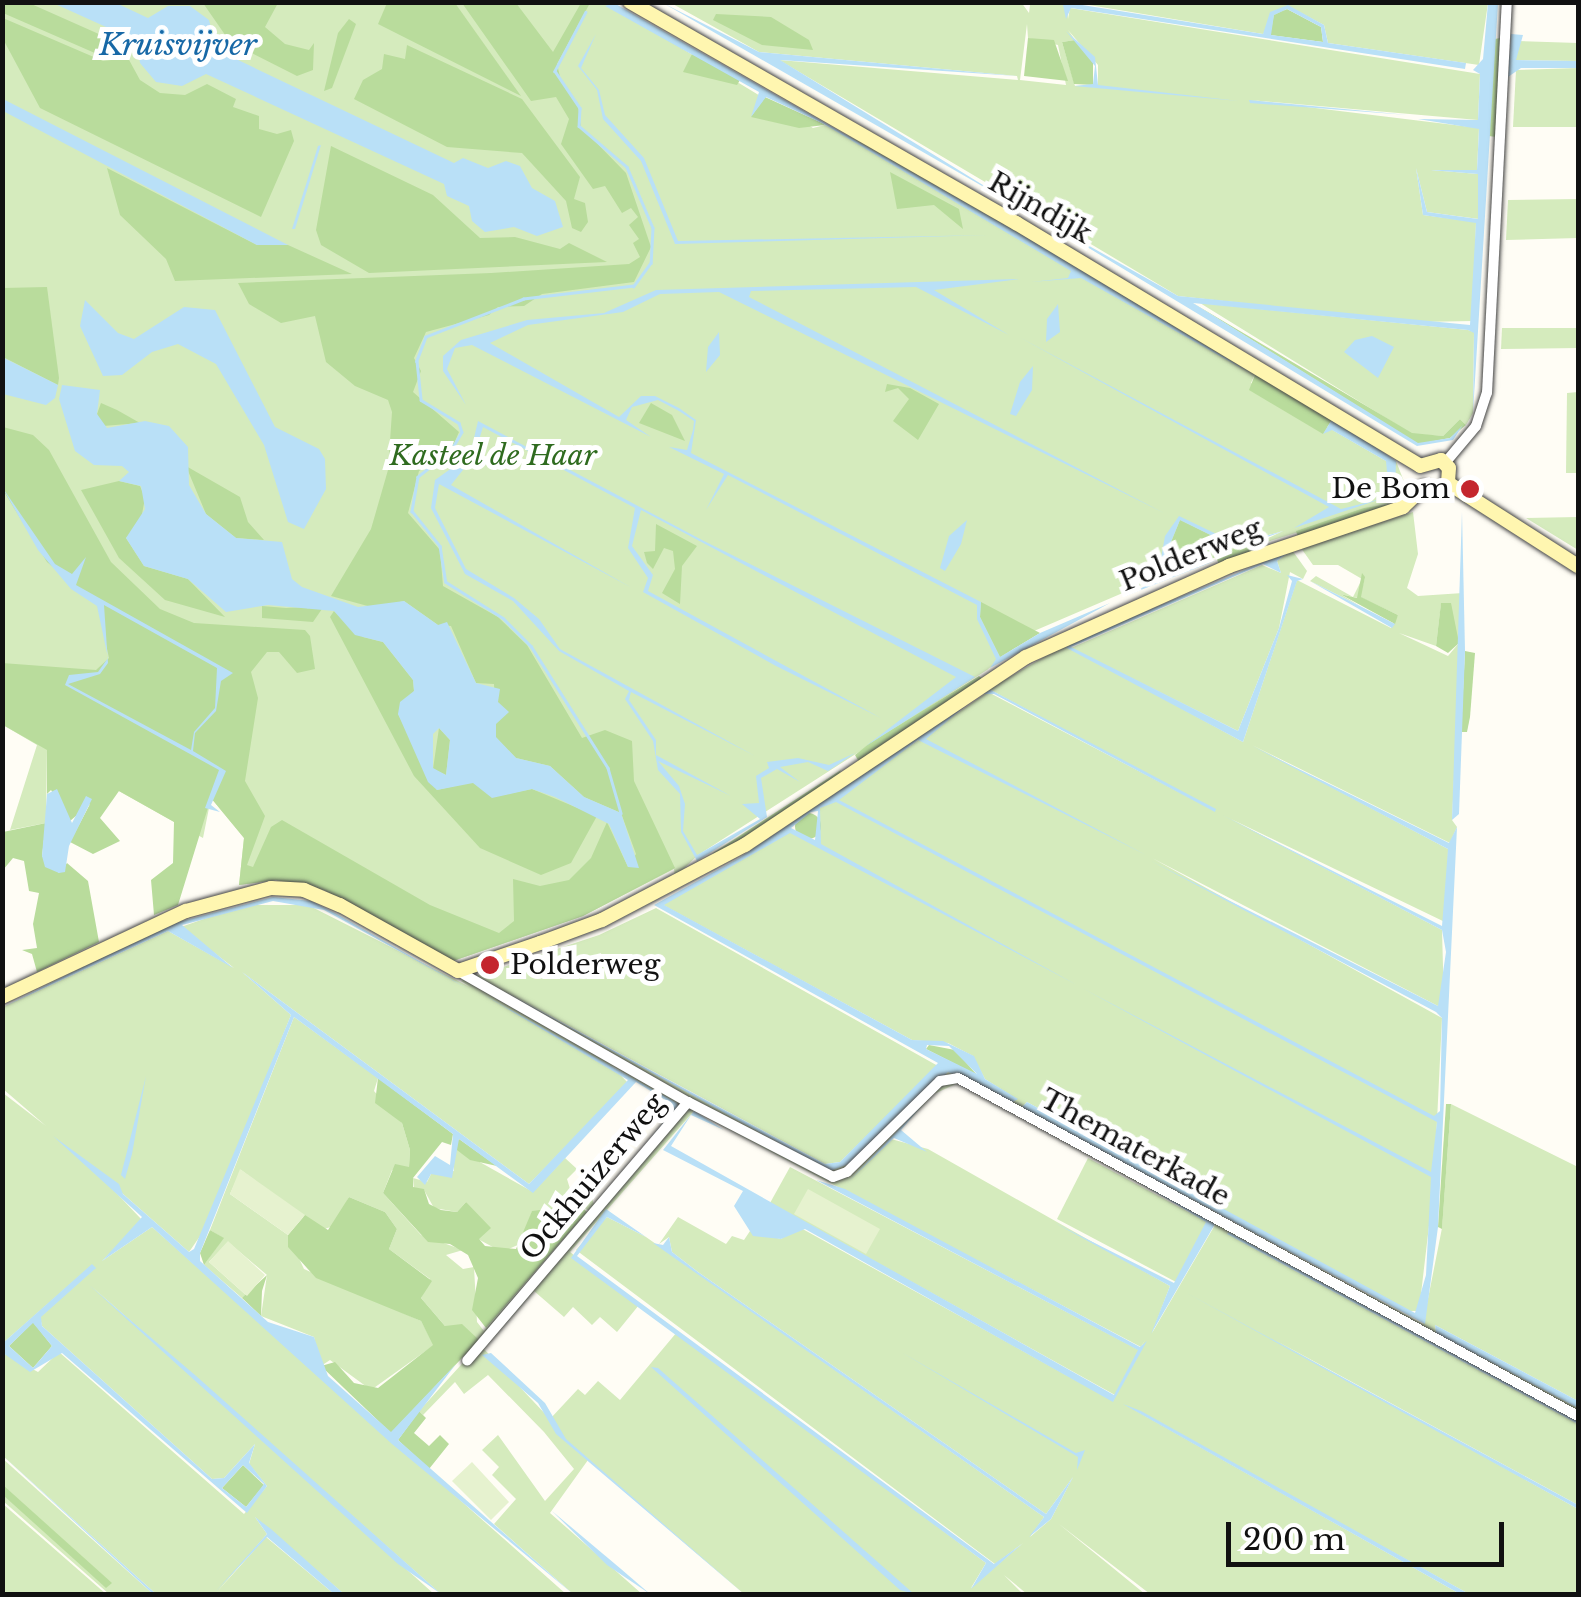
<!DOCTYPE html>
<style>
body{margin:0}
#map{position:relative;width:1581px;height:1597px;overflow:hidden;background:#fffdf5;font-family:"Libre Baskerville",serif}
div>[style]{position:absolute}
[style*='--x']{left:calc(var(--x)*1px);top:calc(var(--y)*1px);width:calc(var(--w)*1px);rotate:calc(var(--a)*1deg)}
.green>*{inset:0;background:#d5ebbd}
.forest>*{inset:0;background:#b9dc9c}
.round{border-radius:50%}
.pitch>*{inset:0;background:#e6f2cf}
.water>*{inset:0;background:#b9e0f7}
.stream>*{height:2.5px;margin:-1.25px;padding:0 1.25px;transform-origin:1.25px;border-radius:1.25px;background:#b9e0f7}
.roads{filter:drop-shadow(0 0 2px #444) drop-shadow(0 0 2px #444)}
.street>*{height:10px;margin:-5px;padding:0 5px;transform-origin:5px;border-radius:5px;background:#fff}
.secondary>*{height:14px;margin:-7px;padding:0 7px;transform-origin:7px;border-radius:7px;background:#fff6b0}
.dots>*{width:28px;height:28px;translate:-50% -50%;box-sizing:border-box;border:5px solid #fff;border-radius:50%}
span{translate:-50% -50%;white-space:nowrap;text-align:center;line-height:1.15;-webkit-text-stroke:10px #fff;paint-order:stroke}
.street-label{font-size:28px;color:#111}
.park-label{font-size:28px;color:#2f6b1f;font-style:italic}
.poi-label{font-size:28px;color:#111}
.right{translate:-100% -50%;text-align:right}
.left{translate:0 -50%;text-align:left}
.water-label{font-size:30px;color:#1768a6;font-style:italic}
.frame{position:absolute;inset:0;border:5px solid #111;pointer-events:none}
.scale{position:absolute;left:1226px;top:1522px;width:278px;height:45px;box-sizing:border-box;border:5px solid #111;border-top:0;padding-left:12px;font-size:30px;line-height:35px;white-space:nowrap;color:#111;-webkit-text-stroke:8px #fff;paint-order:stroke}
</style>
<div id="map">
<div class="green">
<i style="clip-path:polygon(evenodd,1021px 2px,1029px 13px,1030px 5px,1067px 3px,1068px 19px,1070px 8px,1480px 74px,1478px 120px,1250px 100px,1479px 128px,1477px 170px,1431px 170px,1478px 174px,1479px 219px,1427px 212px,1416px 168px,1423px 215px,1476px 222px,1473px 321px,1417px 322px,1178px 296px,1032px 209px,1016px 208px,1019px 202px,779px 60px,1018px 80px,1017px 76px,759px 52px,671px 3px,1021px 2px,1027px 24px,1028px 38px,1058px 45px,1066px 85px,1020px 80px,1027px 24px,1021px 2px,1068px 30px,1098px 65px,1098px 85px,1075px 86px,1062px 42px,1075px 40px,1068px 30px)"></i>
<i style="clip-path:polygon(1071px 2px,1488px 3px,1479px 65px,1328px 43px,1324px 25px,1288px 6px,1263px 34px)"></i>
<i style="clip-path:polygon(3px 3px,607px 3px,813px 128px,825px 125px,894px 158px,1256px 372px,1251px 383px,1393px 465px,1396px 461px,1410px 497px,1245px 549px,1283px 531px,1237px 544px,1034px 631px,987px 670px,698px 855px,675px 877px,674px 869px,583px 916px,453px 961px,324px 890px,276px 880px,239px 885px,244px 838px,211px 798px,203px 838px,47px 751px,46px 823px,10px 830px,37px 745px,3px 725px)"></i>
<i style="clip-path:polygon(1517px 41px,1578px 43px,1578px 61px,1515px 60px)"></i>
<i style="clip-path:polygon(1578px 68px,1578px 127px,1513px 127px,1516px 70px)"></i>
<i style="clip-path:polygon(1578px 199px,1578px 238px,1506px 240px,1508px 200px)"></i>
<i style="clip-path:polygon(1200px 303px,1468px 330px,1474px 332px,1473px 413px,1466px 425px,1460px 419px,1443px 436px,1412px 434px)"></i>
<i style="clip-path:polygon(1502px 328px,1578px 328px,1578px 348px,1501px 349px)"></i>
<i style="clip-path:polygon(1578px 392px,1578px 473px,1566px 473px,1567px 393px)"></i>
<i style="clip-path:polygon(evenodd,1413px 512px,1418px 554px,1407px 588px,1418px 596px,1463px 593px,1452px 820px,1457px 827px,1450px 843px,1252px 745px,1448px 849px,1447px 923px,1231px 819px,1442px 930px,1444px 1003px,1438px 1006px,1152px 858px,1442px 1018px,1434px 1183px,1419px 1311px,1408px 1311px,1027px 1102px,1021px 1108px,1423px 1324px,1442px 1228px,1451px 1104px,1578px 1167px,1578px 1401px,1435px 1325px,1436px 1333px,1578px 1408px,1578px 1421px,1227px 1234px,1578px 1424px,1578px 1505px,1273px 1339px,1578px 1509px,1578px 1594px,1469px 1594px,1124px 1404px,1460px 1594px,1150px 1594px,1059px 1524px,1145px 1594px,1027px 1594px,1004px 1575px,1023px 1594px,744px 1594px,588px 1460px,550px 1513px,642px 1594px,573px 1594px,494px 1524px,516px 1499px,492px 1475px,499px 1467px,482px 1450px,498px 1435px,545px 1501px,574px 1469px,544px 1432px,488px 1375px,464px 1394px,455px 1382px,423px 1415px,419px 1411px,470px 1355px,421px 1298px,430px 1279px,389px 1249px,397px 1229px,385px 1212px,349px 1197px,334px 1226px,321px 1230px,241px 1170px,230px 1194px,288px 1235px,304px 1269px,421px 1321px,434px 1345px,371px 1390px,330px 1360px,321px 1366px,314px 1337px,261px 1316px,267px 1275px,228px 1242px,209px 1262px,247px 1296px,242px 1298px,204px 1265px,223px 1238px,210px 1230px,294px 1017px,378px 1078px,374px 1091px,402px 1123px,410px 1150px,409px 1168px,392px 1170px,383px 1193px,421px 1235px,463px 1250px,446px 1255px,463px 1269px,474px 1267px,477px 1322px,484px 1331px,589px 1211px,580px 1205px,532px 1212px,520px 1244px,502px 1252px,478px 1239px,466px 1202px,457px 1212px,434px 1208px,424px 1190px,414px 1191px,413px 1178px,427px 1182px,431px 1174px,454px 1171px,453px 1147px,533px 1192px,565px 1158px,577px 1169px,567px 1179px,571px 1192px,591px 1196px,594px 1204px,679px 1108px,611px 1065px,628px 1083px,529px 1184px,242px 972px,291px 1015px,205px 1229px,189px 1252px,89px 1164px,142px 1220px,102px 1261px,152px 1227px,566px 1594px,441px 1594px,90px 1285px,434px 1594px,344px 1594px,255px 1517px,267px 1534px,216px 1593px,266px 1537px,334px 1594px,156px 1594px,3px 1456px,3px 1353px,38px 1372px,59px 1352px,244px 1514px,267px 1486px,249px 1464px,255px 1444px,224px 1478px,212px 1479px,42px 1326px,40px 1317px,95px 1268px,92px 1265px,3px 1343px,3px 1093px,46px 1126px,3px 1089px,3px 1007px,168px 931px,234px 968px,181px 927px,244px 905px,308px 905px,470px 987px,461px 981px,599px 935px,656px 908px,938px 1066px,840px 1162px,825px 1164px,493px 985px,830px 1171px,948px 1072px,1017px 1099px,985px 1079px,973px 1056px,948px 1043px,912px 1040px,663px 905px,786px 830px,816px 844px,820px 808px,988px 692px,1215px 811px,989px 689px,1065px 645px,1243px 742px,1297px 580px,1391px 628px,1398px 615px,1360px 597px,1365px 577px,1358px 598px,1340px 594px,1360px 606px,1310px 581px,1316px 576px,1353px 597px,1362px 579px,1338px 565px,1313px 565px,1301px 548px,1413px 512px,1441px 604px,1459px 643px,1448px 656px,1399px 633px,1436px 646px,1441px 604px,1413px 512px,958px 1083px,1215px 1225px,1152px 1333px,1170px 1286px,928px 1149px,891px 1139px,934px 1094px,958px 1083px,1413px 512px,694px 1111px,1141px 1347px,1145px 1340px,1113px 1401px,799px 1227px,781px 1239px,750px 1231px,744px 1240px,732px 1236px,726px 1244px,678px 1217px,659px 1244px,669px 1237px,672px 1252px,698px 1272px,1046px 1514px,1073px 1477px,1051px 1519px,1030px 1537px,1044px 1517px,646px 1237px,607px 1217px,576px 1250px,995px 1564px,1023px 1543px,971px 1588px,986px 1563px,677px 1332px,620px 1400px,598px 1381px,585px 1395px,578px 1389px,550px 1419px,484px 1349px,534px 1291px,564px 1317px,573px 1307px,592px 1325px,600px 1317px,617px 1332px,639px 1305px,570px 1252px,694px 1111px)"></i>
<i style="clip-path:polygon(1578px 517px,1578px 550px,1526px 518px)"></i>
<i style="clip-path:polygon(1292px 550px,1307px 571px,1303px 579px,1290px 572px,1279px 628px,1238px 731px,1071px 648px,1262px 565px,1281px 573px,1277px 561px)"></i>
<i style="clip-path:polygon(1088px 1158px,1207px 1222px,1176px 1282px,1057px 1219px)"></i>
<i style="clip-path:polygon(790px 1167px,1139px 1350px,1115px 1395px,770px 1203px)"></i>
<i style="clip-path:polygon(2px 1458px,153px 1594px,109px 1594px,3px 1501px)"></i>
<i style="clip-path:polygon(3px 1504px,106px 1594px,3px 1594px)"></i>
</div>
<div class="forest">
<i style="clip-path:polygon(3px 2px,29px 3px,128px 47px,126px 55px,104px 57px,3px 13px)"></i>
<i style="clip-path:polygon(203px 3px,278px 3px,265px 27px,285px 44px,309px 50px,314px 43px,313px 70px,297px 76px,230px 42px)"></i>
<i style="clip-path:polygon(387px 3px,455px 3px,521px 96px,378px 24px)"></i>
<i style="clip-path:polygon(462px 3px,516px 3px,553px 52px,581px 3px,590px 3px,557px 64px,561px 81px,578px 105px,581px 127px,626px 173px,651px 247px,634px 282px,542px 294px,524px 306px,498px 307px,489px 315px,426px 332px,414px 358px,421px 371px,413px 392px,459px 432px,453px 446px,419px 471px,408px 513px,440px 550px,443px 586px,498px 617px,527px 645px,582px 738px,605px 730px,632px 741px,634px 781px,675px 868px,583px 916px,453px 961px,324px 890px,276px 880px,239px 885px,244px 838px,211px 798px,178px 905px,154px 915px,151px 880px,173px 863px,174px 822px,119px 791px,100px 818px,120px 841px,93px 854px,70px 842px,90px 804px,70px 821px,51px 790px,47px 794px,47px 750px,3px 725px,2px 663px,96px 670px,109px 658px,97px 603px,47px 562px,3px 490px,3px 427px,33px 435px,49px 450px,111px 562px,160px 609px,194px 623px,305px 630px,310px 636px,315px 669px,297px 673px,279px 652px,267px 652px,251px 672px,258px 698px,245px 781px,265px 816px,247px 865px,253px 867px,271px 827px,282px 820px,430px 905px,499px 933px,514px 921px,513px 879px,540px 886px,569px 880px,591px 858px,607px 822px,628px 867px,636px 854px,621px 813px,584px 797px,550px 766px,516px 758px,496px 738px,494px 684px,476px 683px,451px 626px,438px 625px,404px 601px,375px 608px,331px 596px,371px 529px,388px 470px,392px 412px,388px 400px,355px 386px,326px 362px,315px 316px,281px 323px,249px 304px,238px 283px,491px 273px,629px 264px,640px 257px,633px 243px,639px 239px,629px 225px,638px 217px,631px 208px,622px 213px,605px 186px,593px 189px,561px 144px,569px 119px,556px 97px,531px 101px)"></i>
<i style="clip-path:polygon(1287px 9px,1321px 27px,1323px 42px,1270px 35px,1274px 15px)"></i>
<i style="clip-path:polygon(716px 14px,771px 17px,809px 40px,813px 50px,762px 45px,713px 20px)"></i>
<i style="clip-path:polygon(3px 18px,103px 61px,128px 58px,140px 80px,160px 93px,185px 95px,207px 84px,236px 99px,233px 107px,259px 116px,259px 129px,277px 134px,291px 130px,294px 141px,261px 217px,40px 108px,3px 39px)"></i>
<i style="clip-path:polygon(349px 19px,356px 24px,332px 88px,324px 91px,338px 33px)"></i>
<i style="clip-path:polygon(1028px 38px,1054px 40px,1068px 81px,1024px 76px)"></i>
<i style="clip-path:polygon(1500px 38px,1496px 137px,1489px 136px,1495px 39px)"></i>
<i style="clip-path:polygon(1075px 40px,1093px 58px,1093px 85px,1074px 84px,1062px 42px)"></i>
<i style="clip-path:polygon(407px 45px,522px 99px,580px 177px,574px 199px,585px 203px,588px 222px,581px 232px,572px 228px,566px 201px,522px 153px,447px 147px,354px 99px,363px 80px,382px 69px,384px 54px,405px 59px)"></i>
<i style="clip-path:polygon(692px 54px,740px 80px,737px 85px,683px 72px)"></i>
<i style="clip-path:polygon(765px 97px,822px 123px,825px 125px,799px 128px,751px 117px)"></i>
<i style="clip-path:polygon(331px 146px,433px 195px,480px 238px,515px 237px,560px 249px,569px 243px,607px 262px,369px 273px,321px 245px,316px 230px)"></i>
<i style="clip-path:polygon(107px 168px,257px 245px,288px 245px,352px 274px,175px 281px,166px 259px,120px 215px)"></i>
<i style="clip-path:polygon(890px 172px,959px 209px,963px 229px,934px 205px,897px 209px)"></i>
<i style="clip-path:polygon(47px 287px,59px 378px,58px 385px,3px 357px,3px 288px)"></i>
<i style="clip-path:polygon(1191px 302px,1412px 433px,1443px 436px,1460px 419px,1466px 425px,1450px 438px,1418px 444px)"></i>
<i style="clip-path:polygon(1256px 372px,1333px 418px,1323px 434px,1249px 390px)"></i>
<i style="clip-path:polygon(887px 384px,910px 388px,939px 404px,918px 440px,893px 421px,909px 399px,898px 388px,885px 392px)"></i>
<i style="clip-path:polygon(101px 403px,117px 410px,140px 423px,103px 426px,97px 414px)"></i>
<i style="clip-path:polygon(651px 403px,672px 415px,685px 441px,639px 423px)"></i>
<i style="clip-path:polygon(186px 466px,240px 497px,248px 522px,264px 540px,236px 538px,206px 514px)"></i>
<i style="clip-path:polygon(119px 481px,140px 486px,145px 498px,140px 525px,126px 538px,144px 566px,188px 579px,225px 617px,165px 600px,119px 558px,81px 490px)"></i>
<i style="clip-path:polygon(1396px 503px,1298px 537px,1296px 531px,1364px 508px)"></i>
<i style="clip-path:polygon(1180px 520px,1237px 548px,1253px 546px,1254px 553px,1220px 567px,1216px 557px,1169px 576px,1164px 559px)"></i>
<i style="clip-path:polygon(656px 524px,697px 546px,682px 566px,680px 604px,662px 593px,675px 569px,673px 551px,664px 548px,653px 569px,647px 563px,644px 552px,655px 551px)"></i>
<i style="clip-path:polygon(1362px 573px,1365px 577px,1361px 597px,1398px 615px,1395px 624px,1340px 594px,1357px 598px)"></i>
<i style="clip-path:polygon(981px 602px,1040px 633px,1000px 657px,980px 617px)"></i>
<i style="clip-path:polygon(1441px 603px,1451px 603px,1459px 643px,1448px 653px,1436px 646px)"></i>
<i style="clip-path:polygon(262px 606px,286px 608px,324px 606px,313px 622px,262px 618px)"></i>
<i style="clip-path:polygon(334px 611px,363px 637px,383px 642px,413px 680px,414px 691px,398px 714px,437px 790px,473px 782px,492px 797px,532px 789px,597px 816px,571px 863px,541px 875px,480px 848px,414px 776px,330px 617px)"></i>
<i style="clip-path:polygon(1465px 651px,1475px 653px,1470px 717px,1467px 732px,1461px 732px)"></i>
<i style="clip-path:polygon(979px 676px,984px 680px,859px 762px,855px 755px,870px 743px)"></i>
<i style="clip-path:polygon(439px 728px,450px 740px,446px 775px,433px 769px)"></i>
<i style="clip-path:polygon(841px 770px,837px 778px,715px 856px,713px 853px)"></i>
<i class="round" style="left:795px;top:813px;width:26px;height:26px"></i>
<i style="clip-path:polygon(46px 823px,42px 856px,59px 873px,67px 863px,88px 881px,99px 942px,37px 972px,32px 954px,22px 950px,37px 948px,33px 924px,39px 893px,29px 891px,24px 861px,13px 858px,3px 870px,3px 832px)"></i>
<i style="clip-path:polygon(929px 1045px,955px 1050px,977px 1075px,926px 1049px)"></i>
<i style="clip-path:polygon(378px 1078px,453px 1134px,451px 1145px,442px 1142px,413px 1178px,413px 1187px,424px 1189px,429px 1204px,441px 1210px,457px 1212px,466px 1202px,491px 1228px,479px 1239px,485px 1246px,516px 1249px,532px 1211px,580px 1205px,587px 1212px,486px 1328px,472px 1310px,478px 1278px,468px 1255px,450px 1244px,428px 1242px,383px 1193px,395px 1164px,409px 1167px,410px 1150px,402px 1123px,375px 1103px)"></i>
<i style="clip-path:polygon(1446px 1104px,1451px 1104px,1442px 1229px,1438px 1227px)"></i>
<i style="clip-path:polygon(459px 1139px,497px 1166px,470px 1160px,453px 1147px)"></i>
<i style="clip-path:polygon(349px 1197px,385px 1212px,397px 1229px,389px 1249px,432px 1281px,421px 1298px,445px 1326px,462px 1324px,479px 1340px,391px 1433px,321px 1366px,335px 1362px,354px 1383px,378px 1388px,433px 1345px,421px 1321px,316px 1278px,288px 1247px,288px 1235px,305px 1215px,328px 1230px)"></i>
<i style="clip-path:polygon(210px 1230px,224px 1238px,204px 1265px,200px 1253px)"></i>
<i style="clip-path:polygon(267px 1275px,262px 1291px,261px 1316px,242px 1298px)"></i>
<i style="clip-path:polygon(33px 1322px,52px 1346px,33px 1368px,9px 1346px)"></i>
<i style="clip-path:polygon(419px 1411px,426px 1418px,414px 1433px,429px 1446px,440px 1435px,449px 1444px,429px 1469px,398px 1440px)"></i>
<i style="clip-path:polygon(243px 1465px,264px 1485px,246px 1507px,222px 1488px)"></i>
<i style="clip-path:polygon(3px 1485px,112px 1583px,106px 1588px,3px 1495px)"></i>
</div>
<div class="pitch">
<i style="clip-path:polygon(240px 1169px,305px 1215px,288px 1235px,230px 1194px)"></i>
<i style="clip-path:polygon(808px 1189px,880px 1229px,866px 1254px,794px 1214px)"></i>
<i style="clip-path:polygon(228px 1241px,265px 1275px,247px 1296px,209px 1262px)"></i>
<i style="clip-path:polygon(472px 1462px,509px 1502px,491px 1520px,452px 1481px)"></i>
</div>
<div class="water">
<i style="clip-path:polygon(53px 3px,116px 3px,148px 18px,168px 6px,190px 6px,209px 20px,217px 50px,454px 163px,463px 158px,488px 168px,506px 161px,520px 166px,532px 188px,555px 201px,563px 227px,537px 236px,514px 227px,485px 232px,472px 221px,469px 206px,447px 196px,444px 184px,206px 74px,182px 86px,156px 82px,140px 63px,137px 41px)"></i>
<i style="clip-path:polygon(614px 3px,1052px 252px,1252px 374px,1081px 278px,1031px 282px,1068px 278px,1071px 271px,822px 123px,766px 97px,751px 117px,759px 92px,605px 6px)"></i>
<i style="clip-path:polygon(663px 3px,759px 52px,1017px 76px,780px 60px,1017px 206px)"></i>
<i style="clip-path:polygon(evenodd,1070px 3px,1263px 34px,1270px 12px,1288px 5px,1324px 25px,1328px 43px,1466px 63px,1465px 69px,1071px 8px,1066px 19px,1063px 5px,1070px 3px,1287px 9px,1321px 27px,1323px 42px,1271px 35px,1274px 15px,1287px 9px)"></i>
<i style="clip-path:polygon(1488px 3px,1498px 3px,1473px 413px,1474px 333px,1468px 330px,1193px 303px,1418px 443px,1450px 438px,1463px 425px,1453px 440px,1417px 446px,1029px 212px,1178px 296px,1470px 325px,1476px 223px,1423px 215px,1416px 168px,1427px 212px,1478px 219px,1478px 174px,1430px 170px,1477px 170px,1479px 129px,1418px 119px,1478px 120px,1480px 74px,1473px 70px,1483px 59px)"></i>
<i style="clip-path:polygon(1066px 31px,1095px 57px,1098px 85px,1239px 101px,1074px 86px,1093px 84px,1095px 66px)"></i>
<i style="clip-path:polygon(596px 34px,581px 68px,599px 90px,605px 115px,644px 158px,678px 241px,989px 235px,675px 244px,641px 161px,603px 119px,597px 90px,578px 66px)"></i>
<i style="clip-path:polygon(1511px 34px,1523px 35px,1516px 60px,1578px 61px,1578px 68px,1521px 68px,1508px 77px)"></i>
<i style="clip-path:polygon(2px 99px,3px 99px,288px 245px,257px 245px,3px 111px)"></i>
<i style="clip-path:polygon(1249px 100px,1408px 115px,1250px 103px)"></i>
<i style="clip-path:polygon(321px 145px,295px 229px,292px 229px,318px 146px)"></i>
<i style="clip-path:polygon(1019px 279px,934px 290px,1009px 335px,916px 287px,751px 291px,749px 297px,1164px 513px,719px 292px,660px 294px,623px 312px,528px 325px,490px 343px,619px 417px,641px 396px,655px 396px,679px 408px,696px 420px,691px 453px,981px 602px,980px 617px,1000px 657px,1040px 633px,1110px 603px,990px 668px,996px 659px,977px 619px,977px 605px,728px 475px,706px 510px,724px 474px,669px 447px,687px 450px,693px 430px,694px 421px,679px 411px,658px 400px,632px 407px,626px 420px,651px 437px,472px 345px,455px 348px,447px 369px,466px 405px,443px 371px,443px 356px,461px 340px,527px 320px,604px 313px,656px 290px)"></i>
<i style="clip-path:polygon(85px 300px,118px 333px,134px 339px,184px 307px,215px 310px,275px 427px,319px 449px,325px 459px,326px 489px,304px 529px,288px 522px,264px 445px,216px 364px,178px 344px,152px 352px,122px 375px,103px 376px,80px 326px)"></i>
<i style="clip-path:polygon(1058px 304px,1060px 332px,1046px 342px,1047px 319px)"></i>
<i style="clip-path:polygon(719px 332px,720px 355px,706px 372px,708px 347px)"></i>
<i style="clip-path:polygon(1372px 336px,1394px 347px,1378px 378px,1344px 352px,1355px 340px)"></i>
<i style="clip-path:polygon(1019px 337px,1341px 509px,1381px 499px,1294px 528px,1329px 507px)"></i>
<i style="clip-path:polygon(2px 357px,58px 385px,55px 398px,46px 405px,3px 394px)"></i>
<i style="clip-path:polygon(1033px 366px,1032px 390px,1016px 416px,1010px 414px,1020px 382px)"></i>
<i style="clip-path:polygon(evenodd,62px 385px,100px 390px,97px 414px,107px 428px,145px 421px,169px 426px,188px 447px,189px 485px,206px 514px,236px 538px,282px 542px,292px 579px,302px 587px,358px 607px,404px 601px,438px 625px,447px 622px,476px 683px,500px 689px,498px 702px,509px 712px,496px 724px,496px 737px,516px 758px,550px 766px,584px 797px,621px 813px,639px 868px,628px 867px,609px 824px,555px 797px,532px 789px,492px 798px,473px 783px,437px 790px,428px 782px,398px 714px,400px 702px,414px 691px,413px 680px,383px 642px,355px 635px,334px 611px,268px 605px,226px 612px,188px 579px,144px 566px,126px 538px,145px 509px,141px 486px,119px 481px,129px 472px,122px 466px,94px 465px,75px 451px,59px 399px,62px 385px,439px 728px,450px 740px,446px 775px,433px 768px,433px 734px,439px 728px)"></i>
<i style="clip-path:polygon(1333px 418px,1396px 461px,1395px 493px,1389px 494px,1386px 461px,1332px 430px,1323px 434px)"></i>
<i style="clip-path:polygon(478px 421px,702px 540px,975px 677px,866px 746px,956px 677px,641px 510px,632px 546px,653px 575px,648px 591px,881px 718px,776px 666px,643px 592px,648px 578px,628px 548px,635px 508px,483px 427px,474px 456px,451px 485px,632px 588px,439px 484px,435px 508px,466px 569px,514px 598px,539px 619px,560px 649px,755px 756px,631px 692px,629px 700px,656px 740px,656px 755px,731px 796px,658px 761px,679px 786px,685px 804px,683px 831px,697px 855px,760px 819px,742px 804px,759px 803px,756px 776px,769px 768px,767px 762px,798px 758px,829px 765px,855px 753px,828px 771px,808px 762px,780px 767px,800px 782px,777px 769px,761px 778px,767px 817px,697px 861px,681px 832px,680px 794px,658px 770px,653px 741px,625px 699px,629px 691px,559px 651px,513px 601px,465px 574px,431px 508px,435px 480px,470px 455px)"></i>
<i style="clip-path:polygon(evenodd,2px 487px,55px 564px,72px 574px,86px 557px,76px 585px,233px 673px,221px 681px,216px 711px,195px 733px,193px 751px,226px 771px,211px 805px,220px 812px,205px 808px,219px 770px,65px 685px,69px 675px,98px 672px,108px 658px,97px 606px,71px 589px,38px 550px,2px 487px,104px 605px,217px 668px,215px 708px,194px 732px,191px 750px,68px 684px,100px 674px,108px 663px,104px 605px)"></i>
<i style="clip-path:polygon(1462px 512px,1465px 651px,1459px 814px,1452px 820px)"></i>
<i style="clip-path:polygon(1179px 516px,1237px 544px,1284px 531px,1237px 548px,1180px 520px,1164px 559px,1169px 576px,1217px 560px,1123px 597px,1164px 577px,1161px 558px,1165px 536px)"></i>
<i style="clip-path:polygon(967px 520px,961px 544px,945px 571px,940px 568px,949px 536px)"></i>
<i style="clip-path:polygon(1292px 550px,1277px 561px,1281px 573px,1263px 564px,1071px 647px,1238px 731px,1279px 628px,1292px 581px,1287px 575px,1303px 579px,1297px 581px,1243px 742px,1063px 646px)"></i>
<i style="clip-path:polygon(1310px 581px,1360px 606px,1395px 624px,1392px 628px)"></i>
<i style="clip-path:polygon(989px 689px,1216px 809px,1215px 812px,994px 694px,978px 694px)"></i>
<i style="clip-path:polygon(evenodd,969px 703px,926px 739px,1146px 855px,918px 740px,839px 800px,1434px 1116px,1440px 1111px,1442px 1018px,1436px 1012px,1151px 861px,1438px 1006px,1446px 952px,1442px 930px,1222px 815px,1442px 926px,1448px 849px,1252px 746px,1449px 843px,1457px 827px,1438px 1227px,1425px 1324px,1021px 1108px,1027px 1102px,1415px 1313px,1426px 1275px,1431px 1177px,1082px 988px,1431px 1172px,1437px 1122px,836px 802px,820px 808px,821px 844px,1077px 985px,790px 833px,664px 905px,912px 1040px,943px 1041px,974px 1056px,985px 1079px,1018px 1099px,1013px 1102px,948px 1072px,849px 1164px,830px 1171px,492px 985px,825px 1164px,840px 1162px,938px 1063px,654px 905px,739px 858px,969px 703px,818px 811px,815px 840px,791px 828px,811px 812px,818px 811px,969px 703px,927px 1045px,949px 1046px,977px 1074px,926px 1049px,927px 1045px)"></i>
<i style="clip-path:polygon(57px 789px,72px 823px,86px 796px,92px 799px,69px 846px,65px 872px,59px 873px,45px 867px,42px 856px,47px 794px)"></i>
<i style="clip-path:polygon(273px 897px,311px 901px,335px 913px,470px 990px,324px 910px,273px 901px,182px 925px,233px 968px,168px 931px,3px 1007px,167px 925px)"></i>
<i style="clip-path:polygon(242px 972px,529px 1184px,628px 1080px,479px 992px,677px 1103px,679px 1108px,595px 1206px,671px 1113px,672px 1104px,636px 1082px,533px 1193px,459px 1139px,452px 1178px,431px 1174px,425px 1185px,417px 1177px,435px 1156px,450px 1165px,453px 1134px,294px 1017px,200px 1253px,200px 1261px,268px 1322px,314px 1337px,328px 1376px,391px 1432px,456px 1364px,398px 1440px,573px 1594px,392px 1444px,152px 1227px,102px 1261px,142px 1217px,53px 1136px,119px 1184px,123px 1194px,189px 1252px,194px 1249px,291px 1015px)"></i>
<i style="clip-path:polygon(146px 1076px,132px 1154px,125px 1179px,121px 1175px)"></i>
<i style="clip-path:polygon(925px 1102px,901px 1130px,927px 1152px,894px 1138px,849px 1181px)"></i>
<i style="clip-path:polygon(694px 1111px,724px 1130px,691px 1115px,671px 1146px,1114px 1395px,1138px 1350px,816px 1180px,845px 1189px,1140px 1347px,1147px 1341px,1113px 1402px,805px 1229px,781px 1239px,753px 1236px,734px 1206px,743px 1191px,663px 1150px)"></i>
<i style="clip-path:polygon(1091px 1154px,1215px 1224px,1151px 1334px,1170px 1286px,1055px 1223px,1174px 1283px,1206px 1222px)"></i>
<i style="clip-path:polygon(606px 1209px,646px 1237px,607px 1217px,577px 1256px,994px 1564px,1022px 1544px,971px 1589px,986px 1563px,571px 1258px)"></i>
<i style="clip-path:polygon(1229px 1232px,1578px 1421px,1578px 1424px,1227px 1234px)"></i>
<i style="clip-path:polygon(669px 1237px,672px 1252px,698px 1272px,1046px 1514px,1073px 1477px,1051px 1519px,1029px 1537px,1044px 1517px,653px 1243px,663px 1245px)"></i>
<i style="clip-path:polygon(evenodd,92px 1264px,96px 1268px,41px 1317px,42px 1326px,212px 1479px,224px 1478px,255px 1444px,249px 1463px,267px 1486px,247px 1513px,62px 1353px,30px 1372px,3px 1353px,3px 1343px,92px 1264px,33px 1323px,52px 1346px,33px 1368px,9px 1346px,33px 1323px,92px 1264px,243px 1465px,264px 1484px,246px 1507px,222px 1488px,243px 1465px)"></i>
<i style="clip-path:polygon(89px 1285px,195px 1375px,441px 1594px,398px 1564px)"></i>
<i style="clip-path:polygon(1185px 1292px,1578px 1505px,1578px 1509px,1478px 1454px)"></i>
<i style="clip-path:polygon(1435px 1325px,1578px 1401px,1578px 1408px,1436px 1333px)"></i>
<i style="clip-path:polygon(901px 1352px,1076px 1453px,1085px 1450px,1077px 1470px,1078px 1457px)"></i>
<i style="clip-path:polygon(491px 1353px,545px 1403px,566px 1439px,744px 1594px,556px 1434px,538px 1403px,482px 1355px)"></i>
<i style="clip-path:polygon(651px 1367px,658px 1368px,914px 1594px,900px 1590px)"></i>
<i style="clip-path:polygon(1123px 1404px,1141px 1411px,1469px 1594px,1460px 1594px)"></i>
<i style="clip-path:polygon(3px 1456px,156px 1594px,153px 1594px)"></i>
<i style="clip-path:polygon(552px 1511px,621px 1569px,650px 1594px,607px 1565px)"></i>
<i style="clip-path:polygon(255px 1517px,271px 1529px,344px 1594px,334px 1594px,267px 1537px,215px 1592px,267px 1534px)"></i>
</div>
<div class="stream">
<i style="--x:586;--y:12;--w:67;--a:117.7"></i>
<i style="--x:555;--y:71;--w:45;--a:56"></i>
<i style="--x:580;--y:108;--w:18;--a:93"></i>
<i style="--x:579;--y:126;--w:63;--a:40.5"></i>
<i style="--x:627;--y:167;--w:66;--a:66.9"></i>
<i style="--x:653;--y:228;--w:35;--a:93"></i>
<i style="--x:651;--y:263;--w:29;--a:126"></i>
<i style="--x:634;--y:286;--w:111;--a:173.3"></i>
<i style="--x:524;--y:299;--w:105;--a:158.8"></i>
<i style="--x:426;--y:337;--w:26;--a:111"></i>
<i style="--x:417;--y:361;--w:39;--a:84"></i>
<i style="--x:421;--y:400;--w:44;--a:31.2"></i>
<i style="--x:459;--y:423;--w:9;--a:72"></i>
<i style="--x:462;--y:432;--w:22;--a:120"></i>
<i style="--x:451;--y:451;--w:42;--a:141.8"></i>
<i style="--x:418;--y:477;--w:35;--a:100"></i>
<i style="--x:412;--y:511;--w:45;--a:51.3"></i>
<i style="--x:440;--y:546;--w:36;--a:81"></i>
<i style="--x:446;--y:582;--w:67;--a:32.3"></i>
<i style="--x:503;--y:618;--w:40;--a:45"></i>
<i style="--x:531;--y:646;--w:144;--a:57.7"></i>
<i style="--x:608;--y:768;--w:47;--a:73.9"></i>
</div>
<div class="roads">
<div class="street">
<i style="--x:1445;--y:463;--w:48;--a:-50"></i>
<i style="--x:1476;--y:426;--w:35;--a:-72"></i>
<i style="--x:1487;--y:393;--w:392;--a:-87.1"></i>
<i style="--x:458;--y:971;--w:265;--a:29.7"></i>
<i style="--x:688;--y:1102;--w:340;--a:130.5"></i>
<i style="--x:688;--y:1102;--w:163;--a:27.3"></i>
<i style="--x:833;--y:1177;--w:15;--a:-20"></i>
<i style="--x:847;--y:1172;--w:130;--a:-44.4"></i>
<i style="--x:940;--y:1081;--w:18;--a:-9"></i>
<i style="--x:958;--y:1078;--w:706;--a:28.6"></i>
</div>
<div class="secondary">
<i style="--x:630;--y:2;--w:445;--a:29.8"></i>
<i style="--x:1016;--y:223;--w:471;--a:31"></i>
<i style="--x:1420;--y:466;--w:22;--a:-16"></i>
<i style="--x:1441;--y:460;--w:11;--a:45"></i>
<i style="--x:1449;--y:468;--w:15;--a:94"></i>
<i style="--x:1448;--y:483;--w:154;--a:32.6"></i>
<i style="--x:2;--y:997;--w:203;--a:-25.1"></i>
<i style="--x:186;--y:911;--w:88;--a:-15.1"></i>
<i style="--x:271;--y:888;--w:33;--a:3"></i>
<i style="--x:304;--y:890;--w:39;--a:23"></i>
<i style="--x:340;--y:905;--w:135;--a:29.2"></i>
<i style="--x:458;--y:971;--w:87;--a:-18.9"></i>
<i style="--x:540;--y:943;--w:66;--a:-20.4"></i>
<i style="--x:602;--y:920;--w:161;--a:-27.7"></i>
<i style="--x:745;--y:845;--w:338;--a:-33.8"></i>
<i style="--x:1026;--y:657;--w:222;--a:-24.1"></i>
<i style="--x:1229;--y:566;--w:184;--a:-18.7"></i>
<i style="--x:1403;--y:507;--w:29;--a:-44"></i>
</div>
</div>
<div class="dots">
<i style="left:1470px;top:489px;background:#c4262e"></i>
<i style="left:490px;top:965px;background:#c4262e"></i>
</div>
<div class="street-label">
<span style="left:1040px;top:208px;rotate:30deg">Rijndijk</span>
<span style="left:1191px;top:555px;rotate:-22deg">Polderweg</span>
<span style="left:1135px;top:1148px;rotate:29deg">Thematerkade</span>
<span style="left:593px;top:1177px;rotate:-50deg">Ockhuizerweg</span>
</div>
<div class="park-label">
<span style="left:493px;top:456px">Kasteel de Haar</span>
</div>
<div class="poi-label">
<span class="right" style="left:1450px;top:489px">De Bom</span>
<span class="left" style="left:510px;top:965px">Polderweg</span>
</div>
<div class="water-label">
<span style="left:178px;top:45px">Kruisvijver</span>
</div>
<div class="frame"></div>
<div class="scale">200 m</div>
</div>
